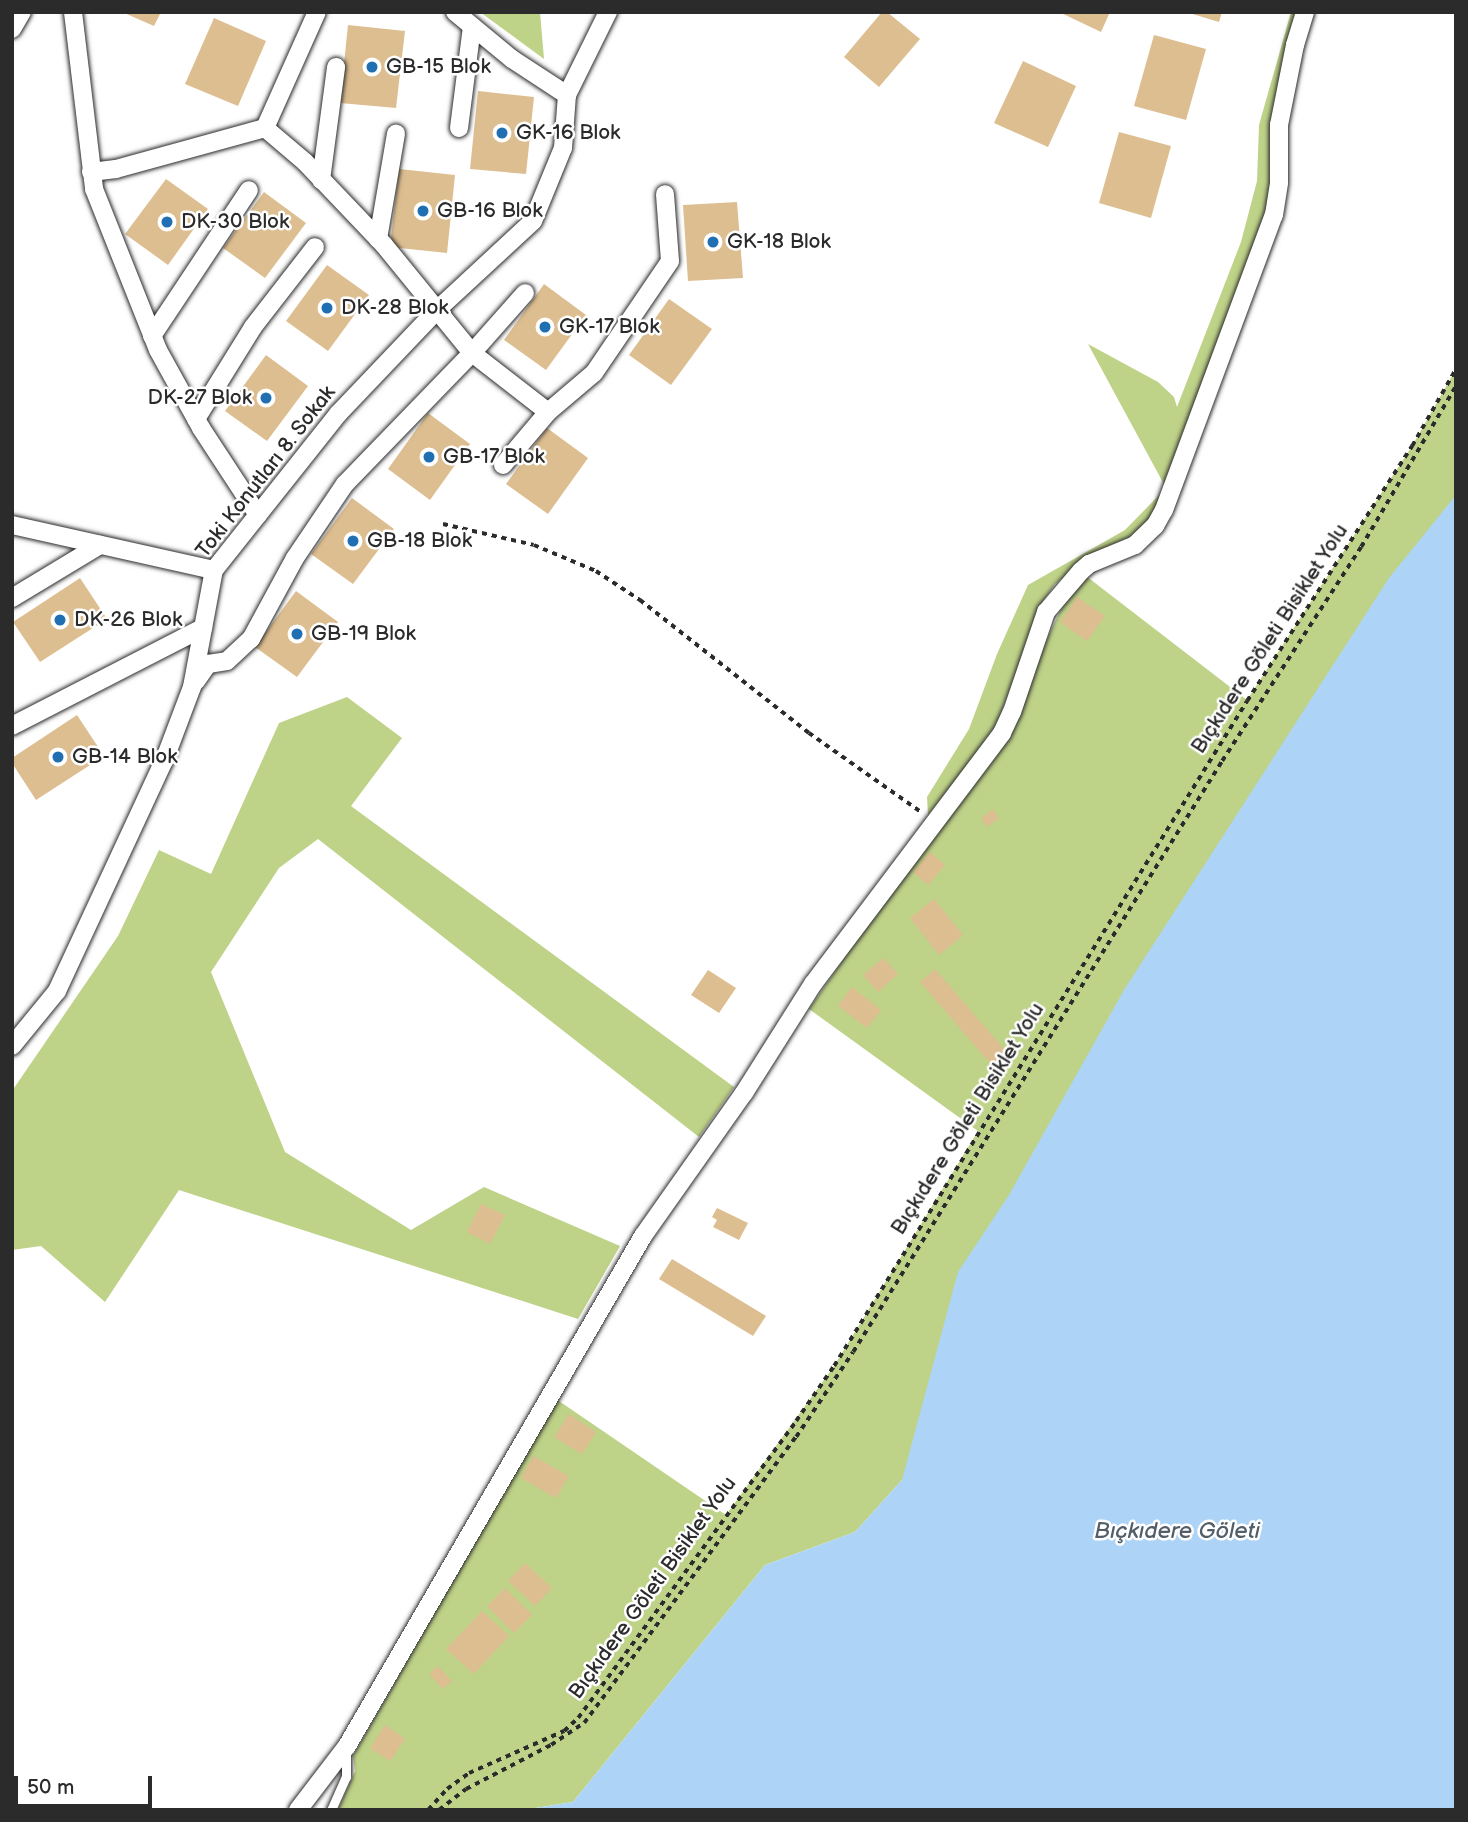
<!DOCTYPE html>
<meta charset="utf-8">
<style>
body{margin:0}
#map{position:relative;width:1468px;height:1822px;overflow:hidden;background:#fff;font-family:"Balsamiq Sans",sans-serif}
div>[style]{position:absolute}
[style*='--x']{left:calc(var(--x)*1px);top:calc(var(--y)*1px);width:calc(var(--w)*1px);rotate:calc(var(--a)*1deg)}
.green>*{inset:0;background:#bed288}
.water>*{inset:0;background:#add4f7}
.building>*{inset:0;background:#ddbe90}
.path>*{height:3.5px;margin-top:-1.75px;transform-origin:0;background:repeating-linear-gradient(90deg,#2b2b2b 0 5px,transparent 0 10px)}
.roads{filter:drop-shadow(0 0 2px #2b2b2b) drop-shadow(0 0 2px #2b2b2b)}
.lane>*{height:9px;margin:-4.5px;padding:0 4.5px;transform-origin:4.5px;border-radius:4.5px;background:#fff}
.street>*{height:18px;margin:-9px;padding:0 9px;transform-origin:9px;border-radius:9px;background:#fff}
.dots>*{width:19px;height:19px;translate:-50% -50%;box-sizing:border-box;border:4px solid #fff;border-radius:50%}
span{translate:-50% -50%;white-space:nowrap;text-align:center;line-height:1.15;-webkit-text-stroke:5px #fff;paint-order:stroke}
.poi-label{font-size:21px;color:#2b2b2b}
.left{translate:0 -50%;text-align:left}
.right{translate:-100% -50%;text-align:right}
.street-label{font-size:21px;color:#2b2b2b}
.water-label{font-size:23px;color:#525e68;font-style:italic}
.frame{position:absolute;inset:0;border:14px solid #2b2b2b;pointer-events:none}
.scale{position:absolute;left:14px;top:1776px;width:138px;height:32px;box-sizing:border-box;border:4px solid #2b2b2b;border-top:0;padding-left:9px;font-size:21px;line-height:24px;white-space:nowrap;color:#2b2b2b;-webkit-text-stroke:5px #fff;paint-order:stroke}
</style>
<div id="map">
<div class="green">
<i style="clip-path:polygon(480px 12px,540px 12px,544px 59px)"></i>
<i style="clip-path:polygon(1291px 12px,1297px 12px,1275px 102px,1270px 186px,1264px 218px,1250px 266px,1164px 495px,1152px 518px,1135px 534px,1079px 564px,1055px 584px,1043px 601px,995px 729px,928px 815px,927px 797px,969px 729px,997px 654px,1028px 585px,1125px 530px,1166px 488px,1088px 344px,1158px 382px,1174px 397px,1177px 407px,1241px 242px,1257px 181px,1259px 125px)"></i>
<i style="clip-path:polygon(1456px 369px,1456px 1665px,902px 1480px,855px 1532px,765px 1565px,573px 1802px,523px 1810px,338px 1810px,355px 1771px,353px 1756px,556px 1399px,726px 1515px,834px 1366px,978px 1131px,809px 1009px,923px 845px,957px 805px,1040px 654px,1062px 607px,1086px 576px,1247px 700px,1412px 446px)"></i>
<i style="clip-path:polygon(347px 697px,402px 738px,351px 806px,734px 1087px,699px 1137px,318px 839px,279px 868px,211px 972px,285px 1152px,411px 1230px,484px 1187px,620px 1246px,578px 1319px,179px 1190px,105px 1302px,41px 1246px,12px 1250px,12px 1091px,118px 936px,159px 850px,211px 874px,279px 723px)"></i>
</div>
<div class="water">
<i style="clip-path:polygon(1456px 495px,1456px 1810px,523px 1810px,573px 1802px,765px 1565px,855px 1532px,902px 1480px,958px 1272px,1009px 1195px,1124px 990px,1389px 578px)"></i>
</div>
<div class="building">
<i style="clip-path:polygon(122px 12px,161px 12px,154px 26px)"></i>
<i style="clip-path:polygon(882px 12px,887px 12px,920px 39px,879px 87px,844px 57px)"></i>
<i style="clip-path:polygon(1059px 12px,1110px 12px,1101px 32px)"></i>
<i style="clip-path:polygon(1186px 12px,1222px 12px,1219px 22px)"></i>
<i style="clip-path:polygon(214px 18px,266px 41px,238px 106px,185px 84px)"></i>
<i style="clip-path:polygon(348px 25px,405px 31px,396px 108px,340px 103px)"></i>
<i style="clip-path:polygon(1154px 35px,1206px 49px,1186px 120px,1134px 106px)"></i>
<i style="clip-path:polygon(1023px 61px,1076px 86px,1048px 147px,994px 123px)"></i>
<i style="clip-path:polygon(478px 91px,534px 97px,526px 174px,470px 169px)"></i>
<i style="clip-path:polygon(1119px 132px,1171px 146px,1151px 218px,1099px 203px)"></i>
<i style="clip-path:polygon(399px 169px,455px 175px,447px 253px,390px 247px)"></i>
<i style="clip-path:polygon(166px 179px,208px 209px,168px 265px,125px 234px)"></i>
<i style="clip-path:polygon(264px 192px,306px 223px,265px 278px,223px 248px)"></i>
<i style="clip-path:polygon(737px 202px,743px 278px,688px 281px,683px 205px)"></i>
<i style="clip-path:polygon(327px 265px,369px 295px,328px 351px,286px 321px)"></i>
<i style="clip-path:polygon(544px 284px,586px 315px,546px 370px,504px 340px)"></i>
<i style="clip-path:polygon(669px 299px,712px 329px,671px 385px,629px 355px)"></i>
<i style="clip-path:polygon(266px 355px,308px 386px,267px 441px,225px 411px)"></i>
<i style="clip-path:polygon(428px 413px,470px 444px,430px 500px,388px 469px)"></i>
<i style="clip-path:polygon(547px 428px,588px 458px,548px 514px,506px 484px)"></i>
<i style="clip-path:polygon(352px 498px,394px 529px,353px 584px,311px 554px)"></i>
<i style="clip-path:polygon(80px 578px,107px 619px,40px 662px,13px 622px)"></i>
<i style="clip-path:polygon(296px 591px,338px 622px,297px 677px,255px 647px)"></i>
<i style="clip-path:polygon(1077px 597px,1105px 616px,1087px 641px,1060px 622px)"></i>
<i style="clip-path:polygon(77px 715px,104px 756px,36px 800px,12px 763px,12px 758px)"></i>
<i style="clip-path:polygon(993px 809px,999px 818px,987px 827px,981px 818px)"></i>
<i style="clip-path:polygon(930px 852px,945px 865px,928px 885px,913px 872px)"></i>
<i style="clip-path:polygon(934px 899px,963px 935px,939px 955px,910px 918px)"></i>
<i style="clip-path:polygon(883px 958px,898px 974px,878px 992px,863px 975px)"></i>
<i style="clip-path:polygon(935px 969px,1010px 1056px,995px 1069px,920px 982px)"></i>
<i style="clip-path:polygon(708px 970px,736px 988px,719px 1013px,691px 995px)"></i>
<i style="clip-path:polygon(852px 987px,881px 1010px,867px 1028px,838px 1006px)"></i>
<i style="clip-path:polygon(481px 1204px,505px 1215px,490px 1244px,467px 1232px)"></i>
<i style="clip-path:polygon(717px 1208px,748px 1223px,739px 1240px,713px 1227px,717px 1220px,712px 1217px)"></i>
<i style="clip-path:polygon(672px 1259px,766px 1316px,753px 1336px,659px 1279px)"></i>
<i style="clip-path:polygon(569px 1414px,596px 1432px,582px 1454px,554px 1437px)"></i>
<i style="clip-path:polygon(533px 1456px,569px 1476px,556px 1498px,521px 1478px)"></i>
<i style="clip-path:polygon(682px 1536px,692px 1542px,683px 1557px,673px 1550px)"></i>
<i style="clip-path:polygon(525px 1563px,552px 1588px,535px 1606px,508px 1581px)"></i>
<i style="clip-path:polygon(505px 1588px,532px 1615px,514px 1633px,487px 1606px)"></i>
<i style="clip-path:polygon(482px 1611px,509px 1636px,474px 1674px,446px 1649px)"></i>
<i style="clip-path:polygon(438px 1666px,452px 1681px,443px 1689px,429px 1674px)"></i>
<i style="clip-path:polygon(385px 1725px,405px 1739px,390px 1761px,370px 1748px)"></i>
</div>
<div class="path">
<i style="--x:443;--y:524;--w:93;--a:13"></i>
<i style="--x:534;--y:545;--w:67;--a:22.8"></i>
<i style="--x:596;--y:571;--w:53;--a:33.4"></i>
<i style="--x:640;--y:600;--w:215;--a:38.2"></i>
<i style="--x:809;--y:733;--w:137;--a:35.2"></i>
<i style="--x:428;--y:1810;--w:28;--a:-48"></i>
<i style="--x:447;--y:1789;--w:27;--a:-36"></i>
<i style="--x:469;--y:1773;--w:104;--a:-23.9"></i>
<i style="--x:564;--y:1731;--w:19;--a:-43"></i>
<i style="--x:578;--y:1718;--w:368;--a:-53.7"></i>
<i style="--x:796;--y:1421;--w:67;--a:-55.4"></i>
<i style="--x:834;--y:1366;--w:783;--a:-58.16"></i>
<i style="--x:1247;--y:701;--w:304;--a:-57.1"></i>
<i style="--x:1412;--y:446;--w:89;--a:-60.3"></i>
<i style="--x:439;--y:1810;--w:34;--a:-38"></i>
<i style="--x:466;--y:1789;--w:96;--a:-27.4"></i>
<i style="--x:551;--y:1745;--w:40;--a:-34"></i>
<i style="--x:584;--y:1723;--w:356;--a:-53.5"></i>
<i style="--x:796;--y:1437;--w:102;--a:-56.2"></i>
<i style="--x:853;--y:1352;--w:697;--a:-58.02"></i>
<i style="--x:1222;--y:761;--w:255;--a:-57"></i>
<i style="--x:1361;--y:547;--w:187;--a:-59.5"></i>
</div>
<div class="roads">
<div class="lane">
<i style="--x:331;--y:1810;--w:36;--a:-66"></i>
<i style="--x:346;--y:1777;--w:25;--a:-90"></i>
</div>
<div class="street">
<i style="--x:73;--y:12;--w:178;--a:83.2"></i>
<i style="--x:94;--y:189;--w:173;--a:68.3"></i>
<i style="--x:158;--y:350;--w:89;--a:61.1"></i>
<i style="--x:201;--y:428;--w:104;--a:56.8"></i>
<i style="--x:455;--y:12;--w:74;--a:39.5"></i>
<i style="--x:512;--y:59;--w:66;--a:33.2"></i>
<i style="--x:12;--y:29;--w:20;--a:-60"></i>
<i style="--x:265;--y:128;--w:52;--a:40.4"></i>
<i style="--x:305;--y:162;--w:115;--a:46.4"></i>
<i style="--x:384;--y:245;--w:139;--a:50.8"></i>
<i style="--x:472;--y:353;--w:96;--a:37.8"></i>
<i style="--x:459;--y:128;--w:102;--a:-82.7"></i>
<i style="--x:91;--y:172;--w:25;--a:-7"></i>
<i style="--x:116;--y:169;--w:155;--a:-15.4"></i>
<i style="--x:265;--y:128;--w:127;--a:-65.9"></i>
<i style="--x:321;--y:180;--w:114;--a:-82.4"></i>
<i style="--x:378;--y:239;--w:107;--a:-80.3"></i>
<i style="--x:152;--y:336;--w:175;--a:-56.4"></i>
<i style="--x:196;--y:419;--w:108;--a:-58.2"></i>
<i style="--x:253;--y:327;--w:101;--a:-52.2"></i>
<i style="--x:503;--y:465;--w:70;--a:-49.7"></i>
<i style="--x:548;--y:412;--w:60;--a:-40.3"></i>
<i style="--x:594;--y:373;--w:135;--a:-55.8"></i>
<i style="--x:670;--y:261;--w:67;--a:-94.3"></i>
<i style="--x:12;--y:525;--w:207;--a:12.6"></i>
<i style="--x:12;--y:598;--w:103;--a:-31.1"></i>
<i style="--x:196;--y:681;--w:21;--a:-55"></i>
<i style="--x:208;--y:664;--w:19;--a:-9"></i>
<i style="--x:227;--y:661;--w:33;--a:-43"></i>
<i style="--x:251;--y:639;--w:92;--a:-61.5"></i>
<i style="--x:295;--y:558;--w:89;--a:-56"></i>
<i style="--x:345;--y:484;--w:182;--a:-45.9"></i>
<i style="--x:472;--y:353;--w:80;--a:-48.5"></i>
<i style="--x:12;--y:726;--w:215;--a:-27.2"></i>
<i style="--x:12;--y:1046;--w:71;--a:-50.7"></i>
<i style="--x:57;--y:991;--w:254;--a:-65.1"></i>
<i style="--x:164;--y:761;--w:79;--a:-69.3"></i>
<i style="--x:192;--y:687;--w:119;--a:-79.4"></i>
<i style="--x:214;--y:570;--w:199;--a:-51.5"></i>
<i style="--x:338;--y:414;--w:145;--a:-46.4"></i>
<i style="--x:438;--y:309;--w:129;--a:-42.8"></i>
<i style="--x:533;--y:221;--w:79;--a:-67.7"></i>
<i style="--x:563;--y:148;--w:53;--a:-85.7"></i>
<i style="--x:567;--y:95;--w:93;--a:-63.7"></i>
<i style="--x:298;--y:1810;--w:81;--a:-52.6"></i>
<i style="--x:347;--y:1746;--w:590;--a:-59.87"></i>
<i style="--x:643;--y:1236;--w:175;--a:-54.8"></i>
<i style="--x:744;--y:1093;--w:129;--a:-57.7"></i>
<i style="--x:813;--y:984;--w:314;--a:-53"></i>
<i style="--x:1002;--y:733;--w:23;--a:-65"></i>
<i style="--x:1012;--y:712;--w:106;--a:-71.2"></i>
<i style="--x:1046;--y:612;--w:54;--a:-49.5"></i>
<i style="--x:1081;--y:571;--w:11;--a:-41"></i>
<i style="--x:1089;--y:564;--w:50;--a:-22.4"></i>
<i style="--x:1135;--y:545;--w:28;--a:-44"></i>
<i style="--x:1155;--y:526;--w:18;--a:-61"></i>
<i style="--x:1164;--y:510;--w:315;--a:-69.6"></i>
<i style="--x:1274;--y:215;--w:33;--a:-81"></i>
<i style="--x:1279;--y:182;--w:57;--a:-90"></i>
<i style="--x:1279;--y:125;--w:82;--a:-78.7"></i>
<i style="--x:1295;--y:45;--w:34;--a:-73"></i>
</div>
</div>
<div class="dots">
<i style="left:372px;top:67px;background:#1f6fb2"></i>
<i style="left:502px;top:133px;background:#1f6fb2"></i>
<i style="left:423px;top:211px;background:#1f6fb2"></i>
<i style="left:167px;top:222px;background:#1f6fb2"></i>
<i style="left:713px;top:242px;background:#1f6fb2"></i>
<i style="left:327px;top:308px;background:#1f6fb2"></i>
<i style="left:545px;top:327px;background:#1f6fb2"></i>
<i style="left:266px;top:398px;background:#1f6fb2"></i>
<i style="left:429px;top:457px;background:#1f6fb2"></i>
<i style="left:353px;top:541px;background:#1f6fb2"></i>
<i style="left:60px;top:620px;background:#1f6fb2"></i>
<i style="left:297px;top:634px;background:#1f6fb2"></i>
<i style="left:58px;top:757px;background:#1f6fb2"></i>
</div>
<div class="poi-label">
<span class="left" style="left:386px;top:67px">GB-15 Blok</span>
<span class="left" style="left:516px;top:133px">GK-16 Blok</span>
<span class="left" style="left:437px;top:211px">GB-16 Blok</span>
<span class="left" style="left:181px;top:222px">DK-30 Blok</span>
<span class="left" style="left:727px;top:242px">GK-18 Blok</span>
<span class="left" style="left:341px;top:308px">DK-28 Blok</span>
<span class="left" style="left:559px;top:327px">GK-17 Blok</span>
<span class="right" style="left:252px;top:398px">DK-27 Blok</span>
<span class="left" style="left:443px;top:457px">GB-17 Blok</span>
<span class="left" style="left:367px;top:541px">GB-18 Blok</span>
<span class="left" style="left:74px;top:620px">DK-26 Blok</span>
<span class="left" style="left:311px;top:634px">GB-19 Blok</span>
<span class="left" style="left:72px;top:757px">GB-14 Blok</span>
</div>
<div class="street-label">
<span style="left:266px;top:472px;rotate:-52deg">Toki Konutları 8. Sokak</span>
<span style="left:1270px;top:639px;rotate:-57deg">Bıçkıdere Göleti Bisiklet Yolu</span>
<span style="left:968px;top:1119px;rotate:-58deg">Bıçkıdere Göleti Bisiklet Yolu</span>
<span style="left:653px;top:1588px;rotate:-54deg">Bıçkıdere Göleti Bisiklet Yolu</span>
</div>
<div class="water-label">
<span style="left:1177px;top:1531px">Bıçkıdere Göleti</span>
</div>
<div class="frame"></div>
<div class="scale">50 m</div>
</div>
